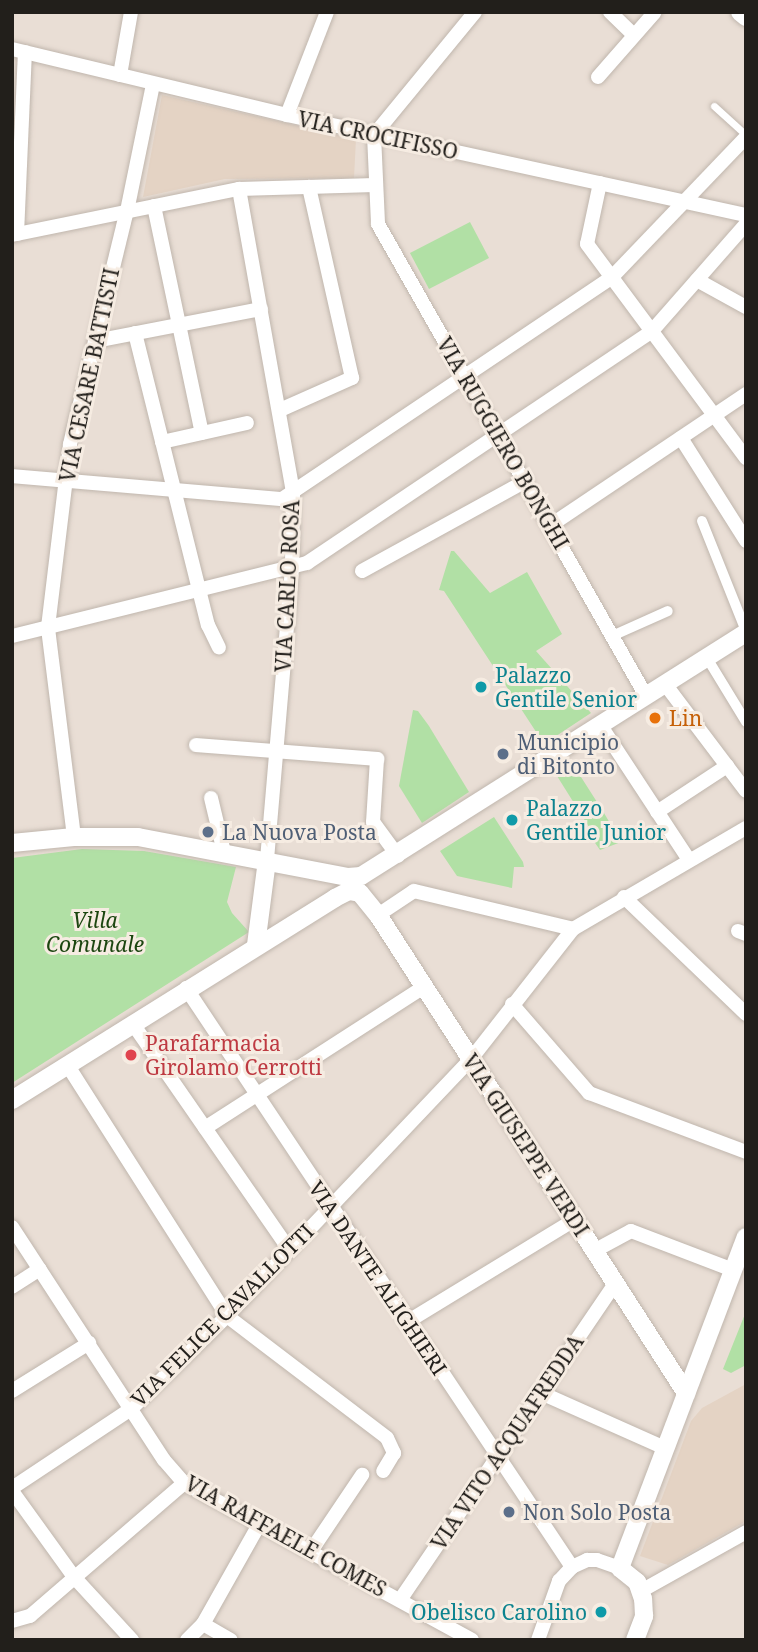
<!DOCTYPE html>
<style>
body{margin:0}
#map{position:relative;width:758px;height:1652px;overflow:hidden;background:#e9ded5;font-family:"Noto Serif",serif}
div>[style]{position:absolute}
[style*='--x']{left:calc(var(--x)*1px);top:calc(var(--y)*1px);width:calc(var(--w)*1px);rotate:calc(var(--a)*1deg)}
.built>*{inset:0;background:#e4d3c4}
.green>*{inset:0;background:#b1e0a5}
.roads{filter:drop-shadow(0 0 2px #c0b6ad) drop-shadow(0 0 2px #c0b6ad)}
.service>*{height:7px;margin:-3.5px;padding:0 3.5px;transform-origin:3.5px;border-radius:3.5px;background:#fff}
.pedestrian>*{height:10px;margin:-5px;padding:0 5px;transform-origin:5px;border-radius:5px;background:#fff}
.minor>*{height:14px;margin:-7px;padding:0 7px;transform-origin:7px;border-radius:7px;background:#fff}
.tertiary>*{height:18px;margin:-9px;padding:0 9px;transform-origin:9px;border-radius:9px;background:#fff}
.dots>*{width:19px;height:19px;translate:-50% -50%;box-sizing:border-box;border:4px solid #f6ece2;border-radius:50%}
span{translate:-50% -50%;white-space:nowrap;text-align:center;line-height:1.15;-webkit-text-stroke:6px #f6ece2;paint-order:stroke}
.street-label{font-size:21px;color:#221f1b}
.culture-label{font-size:21px;color:#0d838f}
.left{translate:0 -50%;text-align:left}
.right{translate:-100% -50%;text-align:right}
.food-label{font-size:21px;color:#c56008}
.service-label{font-size:21px;color:#4e5e75}
.park-label{font-size:21px;color:#1c4610;font-style:italic}
.health-label{font-size:21px;color:#be3a42}
.frame{position:absolute;inset:0;border:14px solid #221f1b;pointer-events:none}
</style>
<div id="map">
<div class="built">
<i style="clip-path:polygon(162px 95px,356px 139px,354px 178px,225px 179px,143px 197px)"></i>
<i style="clip-path:polygon(746px 1384px,746px 1521px,668px 1565px,640px 1556px,691px 1421px,702px 1408px)"></i>
</div>
<div class="green">
<i style="clip-path:polygon(470px 222px,489px 258px,429px 289px,410px 253px)"></i>
<i style="clip-path:polygon(451px 551px,454px 551px,490px 593px,527px 572px,562px 634px,536px 651px,591px 713px,544px 744px,444px 591px,439px 590px)"></i>
<i style="clip-path:polygon(413px 710px,418px 711px,429px 726px,469px 792px,422px 823px,399px 786px)"></i>
<i style="clip-path:polygon(574px 766px,604px 813px,621px 842px,600px 850px,586px 830px,589px 827px,557px 776px)"></i>
<i style="clip-path:polygon(494px 817px,523px 862px,524px 867px,514px 867px,512px 888px,457px 876px,440px 851px)"></i>
<i style="clip-path:polygon(82px 849px,144px 851px,236px 867px,227px 902px,232px 913px,249px 932px,12px 1083px,12px 858px)"></i>
<i style="clip-path:polygon(745px 1314px,746px 1365px,731px 1373px,723px 1369px)"></i>
</div>
<div class="roads">
<div class="service">
<i style="--x:714;--y:106;--w:43;--a:42.2"></i>
</div>
<div class="pedestrian">
<i style="--x:702;--y:521;--w:118;--a:68.2"></i>
<i style="--x:612;--y:636;--w:61;--a:-24.1"></i>
<i style="--x:707;--y:658;--w:75;--a:58.6"></i>
</div>
<div class="minor">
<i style="--x:475;--y:12;--w:159;--a:129.4"></i>
<i style="--x:374;--y:135;--w:89;--a:87.4"></i>
<i style="--x:378;--y:224;--w:543;--a:60.41"></i>
<i style="--x:610;--y:12;--w:33;--a:44"></i>
<i style="--x:12;--y:49;--w:283;--a:13.5"></i>
<i style="--x:287;--y:115;--w:470;--a:12.3"></i>
<i style="--x:120;--y:75;--w:64;--a:-80.1"></i>
<i style="--x:598;--y:77;--w:86;--a:-48.8"></i>
<i style="--x:287;--y:115;--w:110;--a:-68.8"></i>
<i style="--x:600;--y:183;--w:62;--a:102"></i>
<i style="--x:587;--y:244;--w:267;--a:53.4"></i>
<i style="--x:239;--y:189;--w:309;--a:79.9"></i>
<i style="--x:293;--y:493;--w:75;--a:90.8"></i>
<i style="--x:292;--y:568;--w:293;--a:94.9"></i>
<i style="--x:154;--y:206;--w:232;--a:78.1"></i>
<i style="--x:17;--y:234;--w:182;--a:-87.5"></i>
<i style="--x:12;--y:235;--w:232;--a:-11.5"></i>
<i style="--x:239;--y:189;--w:136;--a:-1.7"></i>
<i style="--x:697;--y:280;--w:56;--a:28.9"></i>
<i style="--x:135;--y:333;--w:301;--a:76"></i>
<i style="--x:208;--y:625;--w:25;--a:64"></i>
<i style="--x:95;--y:341;--w:169;--a:-10.9"></i>
<i style="--x:280;--y:410;--w:79;--a:-24"></i>
<i style="--x:352;--y:378;--w:196;--a:-102.7"></i>
<i style="--x:681;--y:438;--w:122;--a:57.7"></i>
<i style="--x:162;--y:442;--w:87;--a:-12.6"></i>
<i style="--x:12;--y:476;--w:271;--a:4.9"></i>
<i style="--x:282;--y:499;--w:396;--a:-33.9"></i>
<i style="--x:611;--y:278;--w:195;--a:-46.2"></i>
<i style="--x:551;--y:525;--w:235;--a:-33.9"></i>
<i style="--x:362;--y:571;--w:187;--a:-28.8"></i>
<i style="--x:12;--y:636;--w:304;--a:-13.9"></i>
<i style="--x:307;--y:563;--w:414;--a:-33.9"></i>
<i style="--x:651;--y:332;--w:144;--a:-48.7"></i>
<i style="--x:665;--y:684;--w:134;--a:52.9"></i>
<i style="--x:601;--y:726;--w:160;--a:56.7"></i>
<i style="--x:196;--y:745;--w:182;--a:4.4"></i>
<i style="--x:377;--y:759;--w:63;--a:93.6"></i>
<i style="--x:373;--y:822;--w:42;--a:53.7"></i>
<i style="--x:211;--y:798;--w:56;--a:76.5"></i>
<i style="--x:657;--y:812;--w:84;--a:-33.3"></i>
<i style="--x:74;--y:837;--w:212;--a:-97.1"></i>
<i style="--x:48;--y:627;--w:184;--a:-83.1"></i>
<i style="--x:70;--y:444;--w:240;--a:-76.3"></i>
<i style="--x:127;--y:211;--w:130;--a:-78.4"></i>
<i style="--x:624;--y:897;--w:169;--a:43.8"></i>
<i style="--x:378;--y:915;--w:43;--a:-33.7"></i>
<i style="--x:414;--y:891;--w:163;--a:13.4"></i>
<i style="--x:738;--y:931;--w:9;--a:21"></i>
<i style="--x:186;--y:988;--w:696;--a:56.31"></i>
<i style="--x:512;--y:1004;--w:118;--a:49.1"></i>
<i style="--x:589;--y:1093;--w:168;--a:20.6"></i>
<i style="--x:133;--y:1024;--w:274;--a:55.3"></i>
<i style="--x:68;--y:1066;--w:296;--a:57.5"></i>
<i style="--x:227;--y:1316;--w:201;--a:37.3"></i>
<i style="--x:387;--y:1438;--w:17;--a:65"></i>
<i style="--x:394;--y:1453;--w:21;--a:121"></i>
<i style="--x:205;--y:1128;--w:260;--a:-32.8"></i>
<i style="--x:12;--y:1227;--w:278;--a:56.9"></i>
<i style="--x:164;--y:1460;--w:30;--a:49"></i>
<i style="--x:184;--y:1483;--w:328;--a:28.6"></i>
<i style="--x:594;--y:1251;--w:42;--a:-28.4"></i>
<i style="--x:631;--y:1231;--w:109;--a:20.9"></i>
<i style="--x:12;--y:1287;--w:33;--a:-33"></i>
<i style="--x:407;--y:1322;--w:196;--a:-31.4"></i>
<i style="--x:12;--y:1391;--w:91;--a:-31.9"></i>
<i style="--x:539;--y:1392;--w:138;--a:24"></i>
<i style="--x:12;--y:1488;--w:143;--a:-33.6"></i>
<i style="--x:131;--y:1409;--w:134;--a:-44.1"></i>
<i style="--x:227;--y:1316;--w:354;--a:-46.5"></i>
<i style="--x:471;--y:1059;--w:165;--a:-51.9"></i>
<i style="--x:573;--y:929;--w:200;--a:-30.3"></i>
<i style="--x:12;--y:1491;--w:106;--a:54.2"></i>
<i style="--x:74;--y:1577;--w:86;--a:47.4"></i>
<i style="--x:311;--y:1551;--w:92;--a:-56.1"></i>
<i style="--x:641;--y:1591;--w:120;--a:-29.3"></i>
<i style="--x:400;--y:1600;--w:381;--a:-55.8"></i>
<i style="--x:12;--y:1621;--w:19;--a:-16"></i>
<i style="--x:30;--y:1616;--w:203;--a:-40.8"></i>
<i style="--x:203;--y:1624;--w:32;--a:30"></i>
<i style="--x:187;--y:1640;--w:23;--a:-45"></i>
<i style="--x:203;--y:1624;--w:116;--a:-60.6"></i>
<i style="--x:538;--y:1640;--w:63;--a:-70.4"></i>
<i style="--x:559;--y:1581;--w:19;--a:-47"></i>
<i style="--x:572;--y:1567;--w:17;--a:-25"></i>
<i style="--x:587;--y:1560;--w:10;--a:0"></i>
<i style="--x:597;--y:1560;--w:24;--a:19"></i>
</div>
<div class="tertiary">
<i style="--x:740;--y:12;--w:8;--a:40"></i>
<i style="--x:12;--y:843;--w:62;--a:-5.5"></i>
<i style="--x:74;--y:837;--w:64;--a:0"></i>
<i style="--x:138;--y:837;--w:214;--a:10.8"></i>
<i style="--x:348;--y:877;--w:13;--a:-4"></i>
<i style="--x:361;--y:876;--w:455;--a:-32.3"></i>
<i style="--x:256;--y:945;--w:86;--a:-82.6"></i>
<i style="--x:12;--y:1100;--w:381;--a:-32"></i>
<i style="--x:335;--y:898;--w:16;--a:-27"></i>
<i style="--x:349;--y:891;--w:11;--a:10"></i>
<i style="--x:360;--y:893;--w:28;--a:51"></i>
<i style="--x:378;--y:915;--w:569;--a:57.2"></i>
<i style="--x:635;--y:1640;--w:26;--a:-69"></i>
<i style="--x:644;--y:1616;--w:17;--a:-93"></i>
<i style="--x:643;--y:1599;--w:18;--a:-109"></i>
<i style="--x:637;--y:1582;--w:22;--a:-141"></i>
<i style="--x:620;--y:1568;--w:354;--a:-69.2"></i>
</div>
</div>
<div class="dots">
<i style="left:481px;top:687px;background:#0f9aa8"></i>
<i style="left:655px;top:718px;background:#e8710a"></i>
<i style="left:503px;top:754px;background:#5c6f8a"></i>
<i style="left:512px;top:820px;background:#0f9aa8"></i>
<i style="left:208px;top:832px;background:#5c6f8a"></i>
<i style="left:131px;top:1055px;background:#e0444e"></i>
<i style="left:509px;top:1512px;background:#5c6f8a"></i>
<i style="left:601px;top:1612px;background:#0f9aa8"></i>
</div>
<div class="street-label">
<span style="left:378px;top:135px;rotate:12deg">VIA CROCIFISSO</span>
<span style="left:89px;top:375px;rotate:-78deg">VIA CESARE BATTISTI</span>
<span style="left:503px;top:443px;rotate:60deg">VIA RUGGIERO BONGHI</span>
<span style="left:287px;top:586px;rotate:-87deg">VIA CARLO ROSA</span>
<span style="left:526px;top:1145px;rotate:57deg">VIA GIUSEPPE VERDI</span>
<span style="left:378px;top:1278px;rotate:56deg">VIA DANTE ALIGHIERI</span>
<span style="left:222px;top:1315px;rotate:-45deg">VIA FELICE CAVALLOTTI</span>
<span style="left:507px;top:1442px;rotate:-56deg">VIA VITO ACQUAFREDDA</span>
<span style="left:286px;top:1536px;rotate:29deg">VIA RAFFAELE COMES</span>
</div>
<div class="culture-label">
<span class="left" style="left:495px;top:687px">Palazzo<br>Gentile Senior</span>
<span class="left" style="left:526px;top:820px">Palazzo<br>Gentile Junior</span>
<span class="right" style="left:587px;top:1612px">Obelisco Carolino</span>
</div>
<div class="food-label">
<span class="left" style="left:669px;top:718px">Lin</span>
</div>
<div class="service-label">
<span class="left" style="left:517px;top:754px">Municipio<br>di Bitonto</span>
<span class="left" style="left:222px;top:832px">La Nuova Posta</span>
<span class="left" style="left:523px;top:1512px">Non Solo Posta</span>
</div>
<div class="park-label">
<span style="left:95px;top:932px">Villa<br>Comunale</span>
</div>
<div class="health-label">
<span class="left" style="left:145px;top:1055px">Parafarmacia<br>Girolamo Cerrotti</span>
</div>
<div class="frame"></div>
</div>
